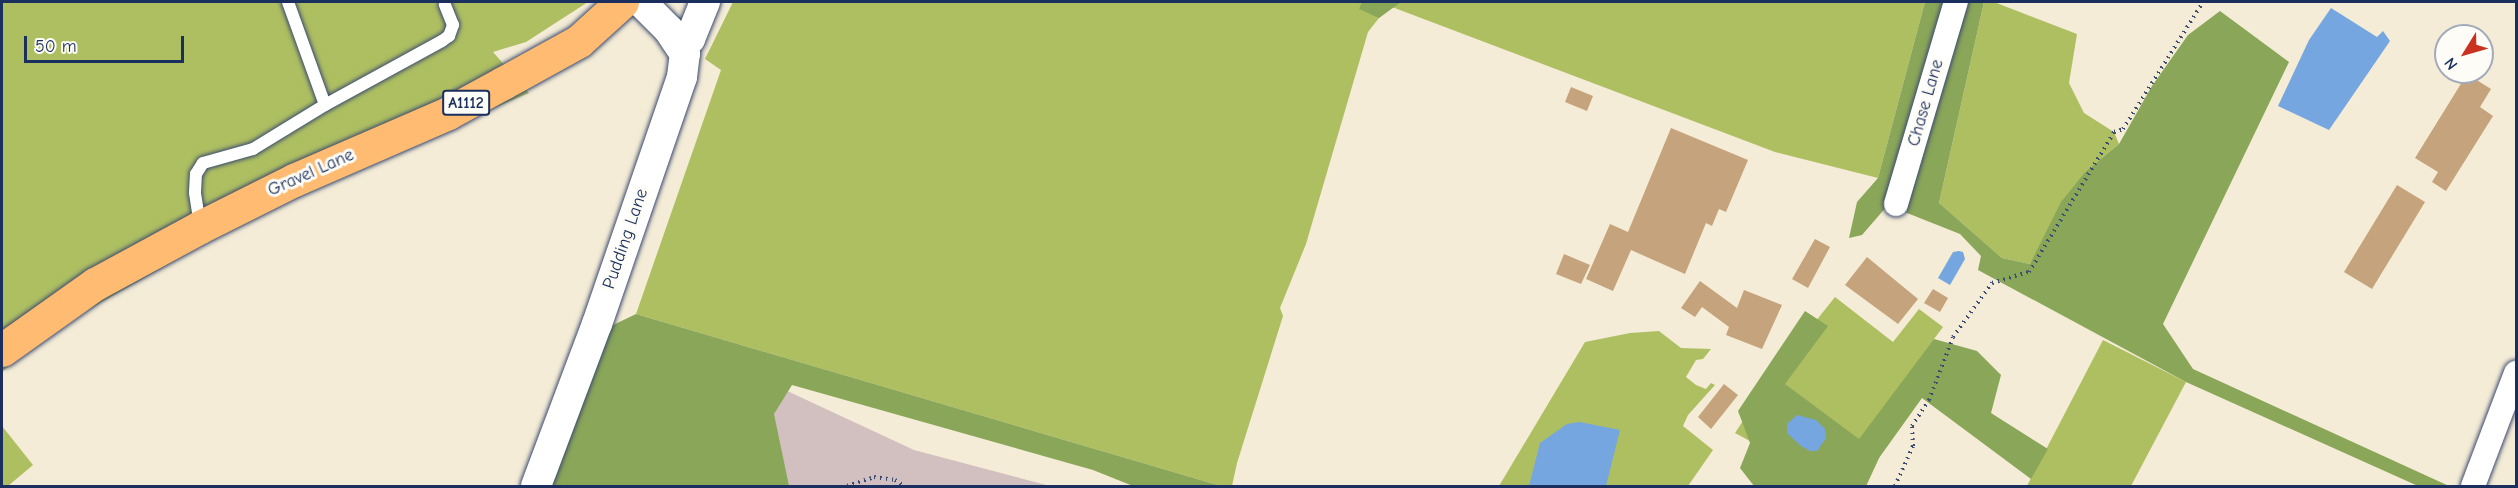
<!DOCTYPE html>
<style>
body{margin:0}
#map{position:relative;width:2518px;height:488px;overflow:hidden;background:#f4ecd6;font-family:"Comic Neue",sans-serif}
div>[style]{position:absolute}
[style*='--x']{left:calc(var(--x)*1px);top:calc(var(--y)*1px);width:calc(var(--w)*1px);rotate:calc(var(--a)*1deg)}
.industrial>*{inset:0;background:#d2bfc0}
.green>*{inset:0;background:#aebf62}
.forest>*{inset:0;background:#8aa658}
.water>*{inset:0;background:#75a6e0}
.building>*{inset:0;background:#c5a37c}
.path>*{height:4px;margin-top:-2px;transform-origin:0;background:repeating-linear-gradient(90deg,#3c4b70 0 1.5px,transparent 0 6px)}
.roads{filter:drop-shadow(0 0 2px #3c4b70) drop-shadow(0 0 2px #3c4b70)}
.service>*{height:12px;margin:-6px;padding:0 6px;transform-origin:6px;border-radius:6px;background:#fff}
.minor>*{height:24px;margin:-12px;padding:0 12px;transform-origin:12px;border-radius:12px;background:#fff}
.tertiary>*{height:30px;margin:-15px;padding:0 15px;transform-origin:15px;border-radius:15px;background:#fff}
.primary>*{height:33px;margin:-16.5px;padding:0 16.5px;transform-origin:16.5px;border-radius:16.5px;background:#febb71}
span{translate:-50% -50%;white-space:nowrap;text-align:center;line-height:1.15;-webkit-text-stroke:6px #fdfcf7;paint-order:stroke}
.shield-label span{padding:2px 4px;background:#fdfcf7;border:2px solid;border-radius:4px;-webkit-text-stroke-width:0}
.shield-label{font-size:16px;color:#1b2f5e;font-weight:700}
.street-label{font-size:18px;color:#1b2f5e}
.frame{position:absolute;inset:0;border:3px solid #1b2f5e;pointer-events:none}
.north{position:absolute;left:2434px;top:24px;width:60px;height:60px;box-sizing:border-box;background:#fdfcf7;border:2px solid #a3aaba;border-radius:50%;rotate:233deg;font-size:16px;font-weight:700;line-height:24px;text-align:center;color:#1b2f5e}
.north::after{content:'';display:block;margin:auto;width:21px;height:27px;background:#c8321e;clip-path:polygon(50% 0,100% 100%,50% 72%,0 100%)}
.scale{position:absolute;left:24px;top:36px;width:160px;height:27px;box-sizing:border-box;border:3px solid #1b2f5e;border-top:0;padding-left:8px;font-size:18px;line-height:21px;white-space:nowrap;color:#1b2f5e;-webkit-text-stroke:4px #fdfcf7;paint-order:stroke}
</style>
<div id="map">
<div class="industrial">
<i style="clip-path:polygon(635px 320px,914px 450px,1050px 486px,573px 486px)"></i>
</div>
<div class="green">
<i style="clip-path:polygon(2px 2px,588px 2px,526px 42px,493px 52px,529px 93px,286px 197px,46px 334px,2px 372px)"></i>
<i style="clip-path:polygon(733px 2px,1925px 2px,1878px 178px,1775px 152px,1392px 7px,1379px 18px,1368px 32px,1306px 244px,1280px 308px,1283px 316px,1237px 463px,1232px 486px,1221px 486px,636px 314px,721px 70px,705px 59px)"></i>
<i style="clip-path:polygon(1984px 2px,1994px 2px,2077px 34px,2069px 83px,2084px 113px,2114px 132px,2119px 144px,2086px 171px,2030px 264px,2002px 258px,1939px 203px)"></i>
<i style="clip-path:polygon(1835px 297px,1893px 342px,1919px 309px,1943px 327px,1934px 339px,1866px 486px,1833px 486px,1735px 433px,1776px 371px)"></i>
<i style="clip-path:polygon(1659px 331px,1681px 348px,1711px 349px,1703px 359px,1696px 360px,1686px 377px,1696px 385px,1706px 389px,1711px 383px,1715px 385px,1688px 415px,1683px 426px,1713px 450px,1688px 486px,1499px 486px,1585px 342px,1630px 333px)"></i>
<i style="clip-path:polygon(2103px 340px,2186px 382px,2131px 486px,2027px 486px)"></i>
<i style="clip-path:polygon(2px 426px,33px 465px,8px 486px,2px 486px)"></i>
</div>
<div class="forest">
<i style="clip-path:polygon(1362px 2px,1401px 2px,1379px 18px,1359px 9px)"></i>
<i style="clip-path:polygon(1925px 2px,1947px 2px,1888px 205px,1862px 235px,1849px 238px,1857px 202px,1878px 178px)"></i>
<i style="clip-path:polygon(1962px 2px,1984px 2px,1939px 203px,2002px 258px,2030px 264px,2061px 202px,2086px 171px,2119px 144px,2152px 86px,2188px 35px,2220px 11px,2289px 62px,2163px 324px,2193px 369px,2449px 486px,2418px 486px,2186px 382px,1978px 270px,1981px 256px,1960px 234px,1902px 211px)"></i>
<i style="clip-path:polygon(1805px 311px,1828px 326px,1785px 384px,1859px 439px,1934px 339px,1977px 351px,2001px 375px,1991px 413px,2048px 449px,2031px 479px,1922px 398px,1879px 458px,1866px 486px,1754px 486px,1740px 468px,1750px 443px,1738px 411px)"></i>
<i style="clip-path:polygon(636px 314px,1221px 486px,1133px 486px,1093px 470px,792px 385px,774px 414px,789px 486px,551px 486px,609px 327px)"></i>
</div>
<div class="water">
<i style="clip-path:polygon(2331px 8px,2377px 37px,2383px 31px,2390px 41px,2329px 130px,2278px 106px,2309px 40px)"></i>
<i style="clip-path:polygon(1959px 251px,1963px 252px,1965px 259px,1950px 285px,1938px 278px,1953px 252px)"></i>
<i style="clip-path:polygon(1797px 415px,1816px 420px,1825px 429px,1826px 438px,1817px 451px,1810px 451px,1801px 446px,1787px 433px,1787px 424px)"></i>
<i style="clip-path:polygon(1580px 422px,1620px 430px,1606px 486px,1529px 486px,1540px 443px,1567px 424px)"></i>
</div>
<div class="building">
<i style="clip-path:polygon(2467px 74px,2491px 89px,2480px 107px,2493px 116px,2446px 191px,2432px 182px,2438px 172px,2415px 158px)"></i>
<i style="clip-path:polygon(1571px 87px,1593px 96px,1587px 111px,1565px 102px)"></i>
<i style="clip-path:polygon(1671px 128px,1748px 160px,1726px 212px,1719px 209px,1712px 226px,1706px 223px,1685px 274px,1631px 250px,1613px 291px,1586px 279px,1610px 224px,1628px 232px)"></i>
<i style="clip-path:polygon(2397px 185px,2425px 202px,2372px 289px,2344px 272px)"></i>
<i style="clip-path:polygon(1815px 239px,1830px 247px,1808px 288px,1792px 279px)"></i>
<i style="clip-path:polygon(1564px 254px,1590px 265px,1581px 284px,1556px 274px)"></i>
<i style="clip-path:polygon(1867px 257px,1918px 299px,1898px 324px,1845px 285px)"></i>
<i style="clip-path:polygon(1700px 281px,1737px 308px,1744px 290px,1782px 305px,1762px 349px,1726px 335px,1729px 327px,1702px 307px,1695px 317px,1681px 308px)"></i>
<i style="clip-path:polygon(1933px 289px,1948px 298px,1940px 312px,1924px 303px)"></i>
<i style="clip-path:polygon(1724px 384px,1738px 395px,1711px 429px,1698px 417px)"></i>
</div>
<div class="path">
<i style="--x:847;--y:486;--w:28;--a:-18"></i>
<i style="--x:874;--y:477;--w:21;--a:8"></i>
<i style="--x:895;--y:480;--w:11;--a:34"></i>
<i style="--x:1895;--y:486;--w:44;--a:-65.8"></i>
<i style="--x:1913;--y:446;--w:20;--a:-93"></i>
<i style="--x:1912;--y:426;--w:31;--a:-57"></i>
<i style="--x:1929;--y:400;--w:67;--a:-69.1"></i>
<i style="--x:1953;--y:337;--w:67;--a:-54.2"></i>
<i style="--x:1992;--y:283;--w:39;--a:-17"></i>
<i style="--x:2029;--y:272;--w:164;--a:-58.7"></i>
<i style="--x:2114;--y:132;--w:9;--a:-18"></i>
<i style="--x:2123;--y:129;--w:150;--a:-57.8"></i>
</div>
<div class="roads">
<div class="service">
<i style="--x:288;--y:2;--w:109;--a:70.2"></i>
<i style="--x:200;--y:225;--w:33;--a:-99"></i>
<i style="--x:195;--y:192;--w:18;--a:-87"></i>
<i style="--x:196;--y:174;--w:13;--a:-58"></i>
<i style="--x:203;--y:163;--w:52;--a:-15.6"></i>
<i style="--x:253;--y:149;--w:84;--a:-31.4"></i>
<i style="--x:325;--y:105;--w:133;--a:-28.7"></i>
<i style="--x:442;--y:41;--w:9;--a:-36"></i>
<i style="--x:449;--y:36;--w:12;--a:-70"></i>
<i style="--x:453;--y:25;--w:22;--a:-112"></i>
</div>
<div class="minor">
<i style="--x:1896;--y:204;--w:211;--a:-73.5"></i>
<i style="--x:2473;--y:486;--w:121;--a:-69.2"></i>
</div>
<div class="tertiary">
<i style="--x:681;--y:47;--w:12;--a:-42"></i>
<i style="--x:690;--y:39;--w:40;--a:-68"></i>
<i style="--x:536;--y:486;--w:173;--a:-69.4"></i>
<i style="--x:597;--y:324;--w:261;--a:-71"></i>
<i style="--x:682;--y:77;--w:23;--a:-83"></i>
<i style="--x:685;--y:54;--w:29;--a:-124"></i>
<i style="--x:669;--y:30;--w:40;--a:-135"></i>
</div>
<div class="primary">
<i style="--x:2;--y:350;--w:114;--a:-35.4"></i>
<i style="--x:95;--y:284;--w:119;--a:-28.5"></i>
<i style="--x:200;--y:227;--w:105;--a:-26.6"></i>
<i style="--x:294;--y:180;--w:168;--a:-23.5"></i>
<i style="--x:448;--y:113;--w:63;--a:-28.6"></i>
<i style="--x:503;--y:83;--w:87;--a:-28.9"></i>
<i style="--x:579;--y:41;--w:58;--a:-42.2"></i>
</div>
</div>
<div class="shield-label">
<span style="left:466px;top:103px">A1112</span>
</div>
<div class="street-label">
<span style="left:1926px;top:103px;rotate:-74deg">Chase Lane</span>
<span style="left:311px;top:173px;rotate:-24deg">Gravel Lane</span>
<span style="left:626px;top:239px;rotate:-71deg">Pudding Lane</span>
</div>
<div class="frame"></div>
<div class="north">N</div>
<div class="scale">50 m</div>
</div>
